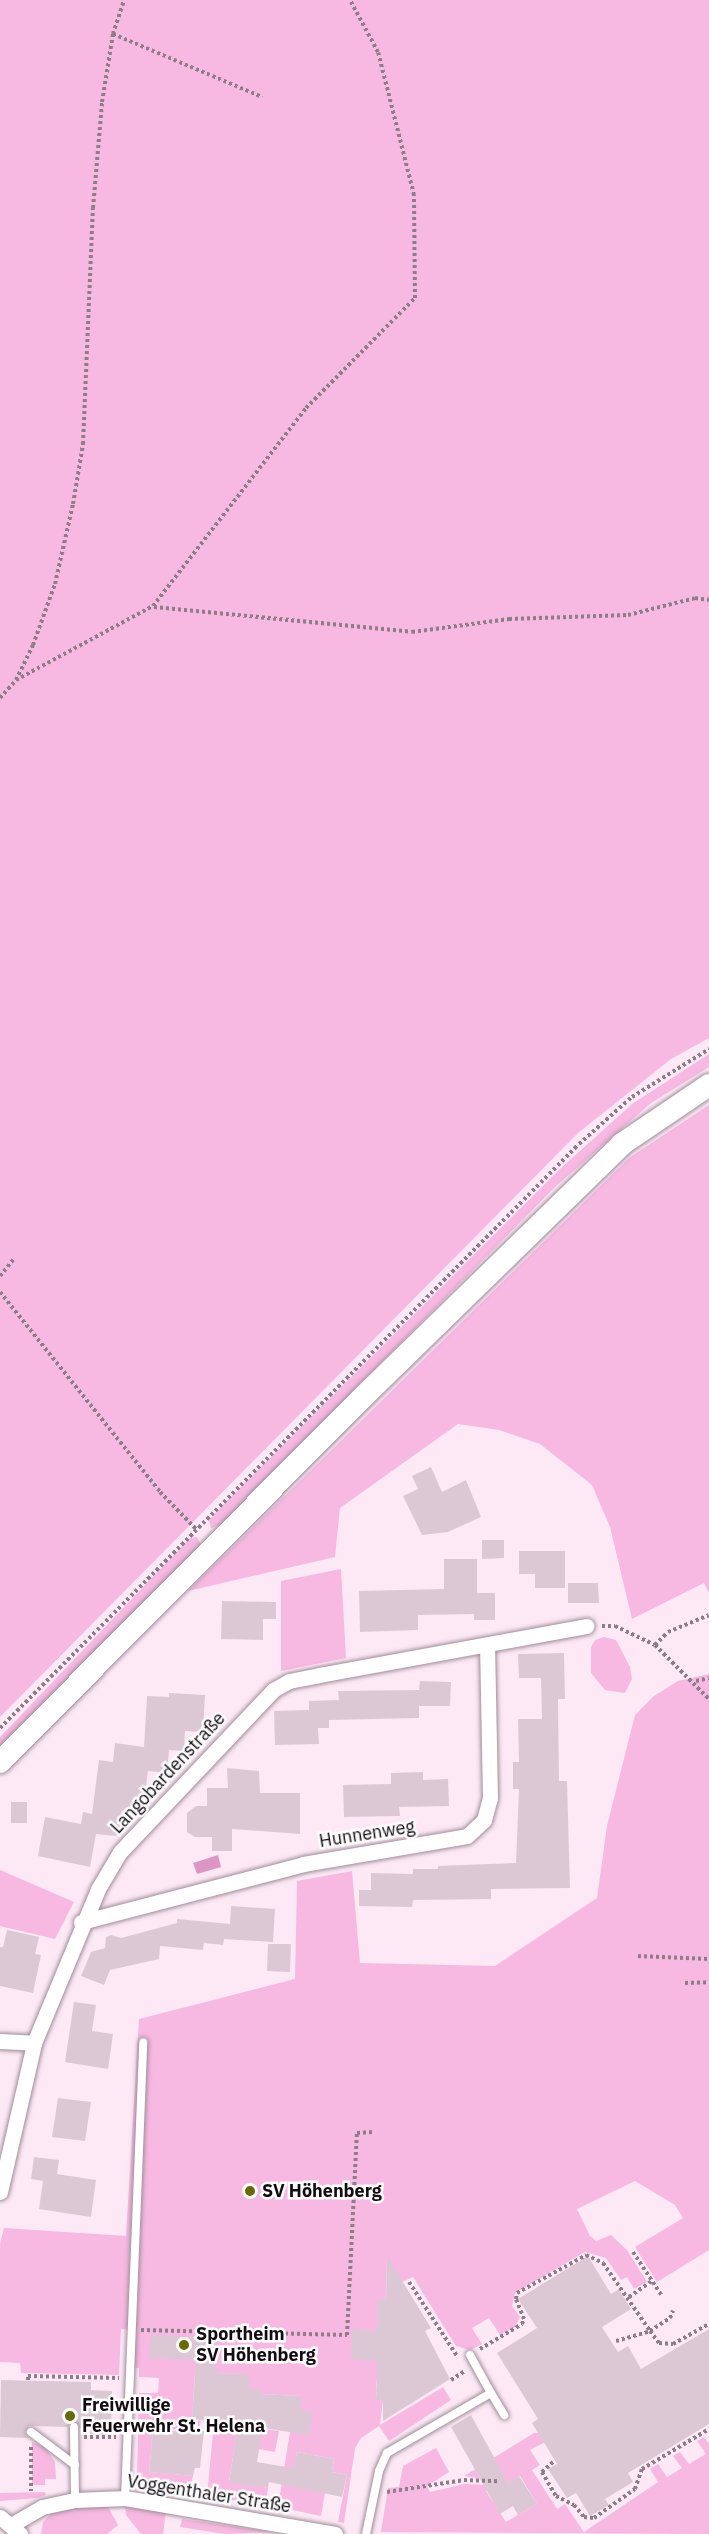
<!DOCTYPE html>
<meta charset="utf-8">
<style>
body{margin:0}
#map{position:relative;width:709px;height:2534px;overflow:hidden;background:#fde9f6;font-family:"IBM Plex Sans",sans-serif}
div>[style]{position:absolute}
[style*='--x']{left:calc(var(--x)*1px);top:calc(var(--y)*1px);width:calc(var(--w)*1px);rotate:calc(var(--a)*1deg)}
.green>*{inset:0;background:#f7b8e2}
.water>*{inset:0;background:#dc95c5}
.building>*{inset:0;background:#dcc8d5}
.path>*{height:4px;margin-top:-2px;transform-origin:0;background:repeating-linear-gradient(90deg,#8c7e88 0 3px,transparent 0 6px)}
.roads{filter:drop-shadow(0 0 2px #9f8d99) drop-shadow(0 0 2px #9f8d99)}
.service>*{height:8px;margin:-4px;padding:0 4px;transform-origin:4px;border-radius:4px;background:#fff}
.minor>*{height:15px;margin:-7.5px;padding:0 7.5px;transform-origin:7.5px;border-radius:7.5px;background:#fff}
.secondary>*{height:22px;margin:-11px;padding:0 11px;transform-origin:11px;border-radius:11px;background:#fff}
.dots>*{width:16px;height:16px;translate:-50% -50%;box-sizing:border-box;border:3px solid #fdfdfd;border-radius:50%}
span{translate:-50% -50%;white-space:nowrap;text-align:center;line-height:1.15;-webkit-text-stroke:5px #fdfdfd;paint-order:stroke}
.street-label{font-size:18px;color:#120b10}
.poi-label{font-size:18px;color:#120b10;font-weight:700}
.left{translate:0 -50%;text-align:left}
</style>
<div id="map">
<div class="green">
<i style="clip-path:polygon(0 0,709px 0,709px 1038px,671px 1059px,578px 1133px,0 1717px)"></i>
<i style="clip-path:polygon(709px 1054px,709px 1067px,651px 1103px,555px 1187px,221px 1525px,211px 1528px,209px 1521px,215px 1513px,560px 1169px,632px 1104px)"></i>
<i style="clip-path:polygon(709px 1105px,709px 1593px,704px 1583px,632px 1619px,610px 1527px,592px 1485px,540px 1444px,499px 1430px,458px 1424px,340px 1508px,335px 1557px,188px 1591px,629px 1158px)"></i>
<i style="clip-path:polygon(197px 1537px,201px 1545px,0 1751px,0 1737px,190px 1538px)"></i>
<i style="clip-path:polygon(341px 1569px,346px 1658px,281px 1671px,281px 1581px)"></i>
<i style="clip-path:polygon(604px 1637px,616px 1640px,630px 1667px,632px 1679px,625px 1693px,605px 1690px,591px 1673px,591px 1647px,595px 1640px)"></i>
<i style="clip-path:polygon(709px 1674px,709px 2250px,657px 2282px,635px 2247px,683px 2218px,675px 2205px,635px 2181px,577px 2209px,590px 2236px,596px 2241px,611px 2235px,627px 2250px,647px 2282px,634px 2289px,627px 2277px,621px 2280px,606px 2258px,585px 2252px,515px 2293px,512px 2306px,520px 2317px,515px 2327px,500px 2335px,489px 2318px,472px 2328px,482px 2344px,470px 2350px,456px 2346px,413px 2277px,402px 2282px,387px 2258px,384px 2358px,376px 2382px,376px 2399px,383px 2400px,380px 2425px,443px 2387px,451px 2400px,389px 2441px,379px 2426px,361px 2438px,355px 2448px,344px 2523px,338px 2522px,347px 2475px,332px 2472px,334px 2459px,297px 2452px,290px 2486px,325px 2493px,321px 2516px,278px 2507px,291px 2425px,302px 2396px,261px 2394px,261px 2389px,249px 2389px,249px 2374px,195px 2373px,192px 2420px,201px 2421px,199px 2430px,153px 2429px,149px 2472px,193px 2476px,190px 2488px,176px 2491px,140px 2485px,137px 2477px,139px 2393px,158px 2393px,159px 2378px,139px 2377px,139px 2368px,132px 2368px,132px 2330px,121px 2329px,119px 2375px,21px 2373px,20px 2363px,0 2362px,0 2244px,4px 2228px,126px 2236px,139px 2019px,295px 1979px,297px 1881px,352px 1871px,360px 1963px,495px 1966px,597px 1898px,607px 1826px,635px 1715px,654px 1696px,678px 1681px)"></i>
<i style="clip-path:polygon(0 1870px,74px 1902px,55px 1939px,0 1926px)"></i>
<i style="clip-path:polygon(214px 2422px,279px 2431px,275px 2452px,235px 2445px,229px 2481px,268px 2488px,265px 2506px,207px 2496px)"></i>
<i style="clip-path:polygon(534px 2433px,544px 2433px,549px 2440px,530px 2450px,540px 2465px,532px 2470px,557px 2509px,565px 2504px,584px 2532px,658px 2482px,650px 2469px,658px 2464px,667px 2477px,682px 2468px,673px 2456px,680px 2452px,689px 2464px,706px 2454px,697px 2441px,704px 2437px,709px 2444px,709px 2534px,381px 2532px,388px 2488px,399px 2487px,403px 2466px,436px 2448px,449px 2472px,427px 2486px,430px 2492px,465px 2484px,491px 2485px,486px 2491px,506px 2522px,537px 2504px,520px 2476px,508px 2483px,464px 2476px)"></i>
<i style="clip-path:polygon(32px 2442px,45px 2447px,55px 2462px,56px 2479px,45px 2479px,45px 2485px,32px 2485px)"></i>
<i style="clip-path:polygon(45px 2492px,46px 2495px,37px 2498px,0 2501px,0 2493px)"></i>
<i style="clip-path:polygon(90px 2505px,107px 2505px,118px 2525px,107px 2534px,41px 2534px,43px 2522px,52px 2513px)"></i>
<i style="clip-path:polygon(125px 2505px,166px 2511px,163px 2534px,141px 2534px,126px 2515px)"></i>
<i style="clip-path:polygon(182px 2519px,272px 2532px,225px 2534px,180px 2527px)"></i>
</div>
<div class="water">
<i style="clip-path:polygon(218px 1855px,221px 1867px,197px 1874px,193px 1863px)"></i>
</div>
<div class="building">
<i style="clip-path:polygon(431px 1467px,442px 1492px,466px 1480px,481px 1517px,448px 1532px,422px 1535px,403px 1496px,418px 1489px,412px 1476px)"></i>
<i style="clip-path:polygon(482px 1540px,504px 1540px,504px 1558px,482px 1559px)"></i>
<i style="clip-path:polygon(519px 1551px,565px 1551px,565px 1588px,535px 1588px,535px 1574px,519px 1574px)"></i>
<i style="clip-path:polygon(444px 1559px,477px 1559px,477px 1593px,495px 1593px,495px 1620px,474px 1620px,474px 1614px,418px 1615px,418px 1630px,360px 1632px,359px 1591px,444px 1589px)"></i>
<i style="clip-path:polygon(568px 1583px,598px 1583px,599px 1603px,568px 1603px)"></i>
<i style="clip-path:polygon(222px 1601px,276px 1602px,276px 1619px,263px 1619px,263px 1640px,221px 1639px)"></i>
<i style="clip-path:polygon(564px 1653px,565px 1699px,558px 1699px,559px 1781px,567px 1781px,570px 1888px,491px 1889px,491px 1899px,413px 1900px,412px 1907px,359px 1906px,359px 1890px,371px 1890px,371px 1873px,413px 1874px,413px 1869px,438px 1869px,438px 1866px,516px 1863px,519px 1789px,513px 1789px,513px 1762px,519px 1762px,518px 1719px,542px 1719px,541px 1678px,519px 1678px,518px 1654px)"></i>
<i style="clip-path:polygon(420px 1681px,451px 1682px,450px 1706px,419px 1706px,419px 1718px,329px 1720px,329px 1728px,318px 1728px,319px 1744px,275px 1745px,274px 1711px,309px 1710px,309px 1701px,339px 1700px,338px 1691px,419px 1690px)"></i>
<i style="clip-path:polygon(169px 1693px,205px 1695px,203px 1732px,185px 1731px,184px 1751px,169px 1750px,167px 1773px,148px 1771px,143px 1808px,116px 1836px,96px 1834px,90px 1867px,38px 1856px,45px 1817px,81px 1824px,83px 1812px,92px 1814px,99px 1760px,113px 1762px,115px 1743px,144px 1747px,147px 1696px,169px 1697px)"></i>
<i style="clip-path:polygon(227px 1768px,259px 1771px,260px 1793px,300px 1793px,300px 1834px,232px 1829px,232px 1851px,212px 1851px,212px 1837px,195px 1837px,187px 1832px,187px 1813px,196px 1806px,207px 1806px,207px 1788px,228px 1788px)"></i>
<i style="clip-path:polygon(423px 1772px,423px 1780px,448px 1779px,449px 1806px,399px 1807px,400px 1816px,344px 1817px,343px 1785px,391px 1784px,391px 1773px)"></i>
<i style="clip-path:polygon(11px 1802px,27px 1802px,27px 1823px,11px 1823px)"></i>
<i style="clip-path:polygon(231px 1906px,275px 1909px,273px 1942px,224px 1939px,223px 1945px,204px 1943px,203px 1950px,160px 1946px,159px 1959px,110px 1970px,104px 1985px,81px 1976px,91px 1952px,105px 1948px,106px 1937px,111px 1935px,121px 1938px,177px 1923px,177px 1919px,230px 1924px)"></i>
<i style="clip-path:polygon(7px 1930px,39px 1937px,35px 1954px,41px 1955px,33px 1993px,0 1986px,0 1947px,3px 1947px)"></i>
<i style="clip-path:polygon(268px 1944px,291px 1944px,290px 1972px,267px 1971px)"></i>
<i style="clip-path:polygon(74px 2002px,96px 2005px,92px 2031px,113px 2034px,108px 2069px,65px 2062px)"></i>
<i style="clip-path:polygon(58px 2098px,91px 2102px,85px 2141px,52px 2137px)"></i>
<i style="clip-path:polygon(34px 2157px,59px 2160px,57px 2174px,96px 2180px,91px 2217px,39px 2209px,43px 2181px,31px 2179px)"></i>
<i style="clip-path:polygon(387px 2256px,431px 2328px,425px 2331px,450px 2379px,383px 2421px,383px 2400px,376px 2400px,377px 2361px,351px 2359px,352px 2329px,377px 2331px,378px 2299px,386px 2299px)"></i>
<i style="clip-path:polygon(588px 2256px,611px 2294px,619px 2289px,631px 2309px,602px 2327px,618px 2352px,628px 2346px,641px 2369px,709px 2329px,709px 2424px,628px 2473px,633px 2482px,605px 2499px,609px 2505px,590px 2516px,576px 2493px,567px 2498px,548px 2469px,557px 2464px,532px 2423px,538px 2419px,497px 2353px,537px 2328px,518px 2299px)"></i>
<i style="clip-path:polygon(151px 2335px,218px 2338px,216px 2373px,249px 2374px,249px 2389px,261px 2389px,261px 2394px,302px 2396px,300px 2410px,313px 2413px,309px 2435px,263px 2428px,257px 2462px,293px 2468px,297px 2452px,334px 2459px,332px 2472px,347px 2475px,342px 2497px,269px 2482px,268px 2488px,229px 2482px,238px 2425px,192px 2419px,196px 2360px,149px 2358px)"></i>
<i style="clip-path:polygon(1px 2380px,91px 2382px,91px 2390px,112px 2391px,111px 2435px,90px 2434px,91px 2428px,80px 2428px,73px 2421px,68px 2427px,29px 2426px,25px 2432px,29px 2438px,0 2437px)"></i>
<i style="clip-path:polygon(471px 2415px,508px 2483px,519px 2476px,537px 2504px,518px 2515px,513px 2506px,500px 2514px,451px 2427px)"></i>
<i style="clip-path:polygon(176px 2428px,204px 2431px,200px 2468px,195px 2468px,193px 2476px,149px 2472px,153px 2429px,175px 2431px)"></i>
</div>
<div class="path">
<i style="--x:113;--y:34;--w:162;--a:22.9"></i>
<i style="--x:154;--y:607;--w:259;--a:5.5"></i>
<i style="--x:412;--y:632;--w:98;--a:-7.6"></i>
<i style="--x:509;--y:619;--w:119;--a:-1.9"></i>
<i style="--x:628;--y:615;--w:69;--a:-14.2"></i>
<i style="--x:695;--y:598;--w:14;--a:8"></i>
<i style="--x:16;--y:680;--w:156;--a:-28.4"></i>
<i style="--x:153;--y:606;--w:250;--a:-52.3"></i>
<i style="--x:306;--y:408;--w:155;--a:-45.3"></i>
<i style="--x:415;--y:298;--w:103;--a:-90.6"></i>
<i style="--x:414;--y:195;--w:147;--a:-104.1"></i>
<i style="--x:378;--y:52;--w:59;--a:-118.3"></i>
<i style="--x:0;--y:698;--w:24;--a:-48"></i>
<i style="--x:16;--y:680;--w:39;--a:-64"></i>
<i style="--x:33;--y:645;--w:65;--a:-70.2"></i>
<i style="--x:55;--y:584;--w:82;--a:-77.3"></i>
<i style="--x:73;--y:504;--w:61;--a:-80.5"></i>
<i style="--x:83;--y:444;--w:236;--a:-87.6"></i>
<i style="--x:93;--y:208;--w:106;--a:-85.1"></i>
<i style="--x:102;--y:102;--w:69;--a:-80.8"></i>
<i style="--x:113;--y:34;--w:36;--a:-72"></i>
<i style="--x:0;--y:1276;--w:21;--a:-51"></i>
<i style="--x:0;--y:1292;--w:256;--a:51.3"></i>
<i style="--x:160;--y:1492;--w:52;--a:45.8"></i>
<i style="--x:602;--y:1626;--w:13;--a:0"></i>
<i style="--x:615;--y:1626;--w:44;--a:25.4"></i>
<i style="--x:655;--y:1645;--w:76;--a:45"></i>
<i style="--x:655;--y:1645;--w:18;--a:-45"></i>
<i style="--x:668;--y:1632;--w:44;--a:-22.5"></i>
<i style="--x:696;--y:1681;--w:13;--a:-13"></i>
<i style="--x:0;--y:1728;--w:822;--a:-45.25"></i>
<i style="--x:579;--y:1144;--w:71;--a:-41.6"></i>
<i style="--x:632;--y:1097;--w:91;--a:-31.9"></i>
<i style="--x:638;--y:1956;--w:71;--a:2.4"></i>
<i style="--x:685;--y:1983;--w:24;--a:-2"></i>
<i style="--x:633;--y:2252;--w:53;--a:56.6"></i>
<i style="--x:409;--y:2282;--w:88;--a:57"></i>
<i style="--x:629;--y:2297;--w:28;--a:-35"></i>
<i style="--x:141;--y:2330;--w:206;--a:1.4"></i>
<i style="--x:347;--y:2335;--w:202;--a:-87.2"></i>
<i style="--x:357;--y:2133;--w:15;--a:-4"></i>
<i style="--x:616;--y:2341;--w:35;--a:-16"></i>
<i style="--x:650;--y:2331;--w:15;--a:53"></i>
<i style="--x:659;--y:2343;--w:14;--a:4"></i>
<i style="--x:673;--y:2344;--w:41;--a:-29.1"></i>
<i style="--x:480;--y:2349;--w:49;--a:-30.8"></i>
<i style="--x:522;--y:2324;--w:5;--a:-68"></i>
<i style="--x:524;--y:2319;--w:22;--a:-112"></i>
<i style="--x:516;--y:2299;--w:6;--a:-81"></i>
<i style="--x:517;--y:2293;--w:79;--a:-28.8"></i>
<i style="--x:586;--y:2255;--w:19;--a:25"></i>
<i style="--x:603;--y:2263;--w:83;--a:55.3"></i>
<i style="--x:650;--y:2331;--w:24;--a:-33"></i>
<i style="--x:670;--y:2318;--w:8;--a:-67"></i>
<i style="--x:28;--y:2380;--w:4;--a:-90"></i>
<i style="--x:28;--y:2376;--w:91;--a:1.3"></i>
<i style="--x:451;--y:2380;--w:17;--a:-33"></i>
<i style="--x:84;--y:2437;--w:32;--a:0"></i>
<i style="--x:31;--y:2447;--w:44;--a:90"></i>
<i style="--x:553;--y:2462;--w:15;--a:138"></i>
<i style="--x:542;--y:2472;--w:28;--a:60"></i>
<i style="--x:556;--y:2496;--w:20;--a:27"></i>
<i style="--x:574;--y:2505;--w:16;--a:50"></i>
<i style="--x:584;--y:2517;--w:10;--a:6"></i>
<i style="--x:594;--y:2518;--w:50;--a:-35.3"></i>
<i style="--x:635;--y:2489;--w:21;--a:-71"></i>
<i style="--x:642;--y:2469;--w:78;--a:-30.8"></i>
<i style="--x:387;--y:2492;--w:78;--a:-8.9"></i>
<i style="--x:464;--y:2480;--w:35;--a:2"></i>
</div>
<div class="roads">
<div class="service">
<i style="--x:470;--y:2355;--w:43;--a:61.1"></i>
<i style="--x:74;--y:2427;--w:73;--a:89.2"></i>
<i style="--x:31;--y:2432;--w:55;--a:36.9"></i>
<i style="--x:125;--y:2498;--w:456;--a:-87.7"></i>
<i style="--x:366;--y:2534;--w:64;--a:-78.3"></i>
<i style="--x:379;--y:2471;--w:20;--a:-66"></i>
<i style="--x:387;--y:2453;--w:120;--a:-30"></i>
<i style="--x:491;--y:2393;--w:26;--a:59"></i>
</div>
<div class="minor">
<i style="--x:81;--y:1922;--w:229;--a:-14.6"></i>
<i style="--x:303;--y:1864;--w:166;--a:-9.7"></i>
<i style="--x:467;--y:1836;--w:23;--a:-43"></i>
<i style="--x:484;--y:1820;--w:23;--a:-75"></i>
<i style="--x:490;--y:1798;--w:151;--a:-91.1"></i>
<i style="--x:0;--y:2041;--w:34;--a:3"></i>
<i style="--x:0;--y:2192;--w:153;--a:-77.1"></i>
<i style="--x:34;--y:2043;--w:167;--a:-67.4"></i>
<i style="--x:98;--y:1889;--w:43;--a:-59.3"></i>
<i style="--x:120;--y:1852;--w:223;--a:-46.6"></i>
<i style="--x:273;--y:1690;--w:18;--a:-29"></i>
<i style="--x:289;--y:1681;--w:31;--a:-11"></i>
<i style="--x:319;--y:1675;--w:272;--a:-10.4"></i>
<i style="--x:0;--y:2517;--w:26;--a:40"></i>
<i style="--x:11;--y:2525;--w:36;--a:-30"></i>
<i style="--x:42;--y:2507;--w:34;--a:-12"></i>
<i style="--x:75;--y:2500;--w:50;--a:-2.3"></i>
<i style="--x:125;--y:2498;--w:213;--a:9.7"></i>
</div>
<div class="secondary">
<i style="--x:0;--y:1762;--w:513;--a:-45.16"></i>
<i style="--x:362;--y:1398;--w:363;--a:-44.3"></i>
<i style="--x:622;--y:1144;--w:105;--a:-34.1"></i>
</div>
</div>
<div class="dots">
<i style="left:250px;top:2191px;background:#686804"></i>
<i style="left:184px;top:2345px;background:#686804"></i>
<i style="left:70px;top:2416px;background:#686804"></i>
</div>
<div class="street-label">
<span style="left:168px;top:1773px;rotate:-47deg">Langobardenstraße</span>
<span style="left:367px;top:1834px;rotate:-9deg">Hunnenweg</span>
<span style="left:209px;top:2494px;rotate:9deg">Voggenthaler Straße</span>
</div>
<div class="poi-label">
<span class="left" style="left:262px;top:2191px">SV Höhenberg</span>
<span class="left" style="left:196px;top:2345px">Sportheim<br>SV Höhenberg</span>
<span class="left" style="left:82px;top:2416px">Freiwillige<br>Feuerwehr St. Helena</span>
</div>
</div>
